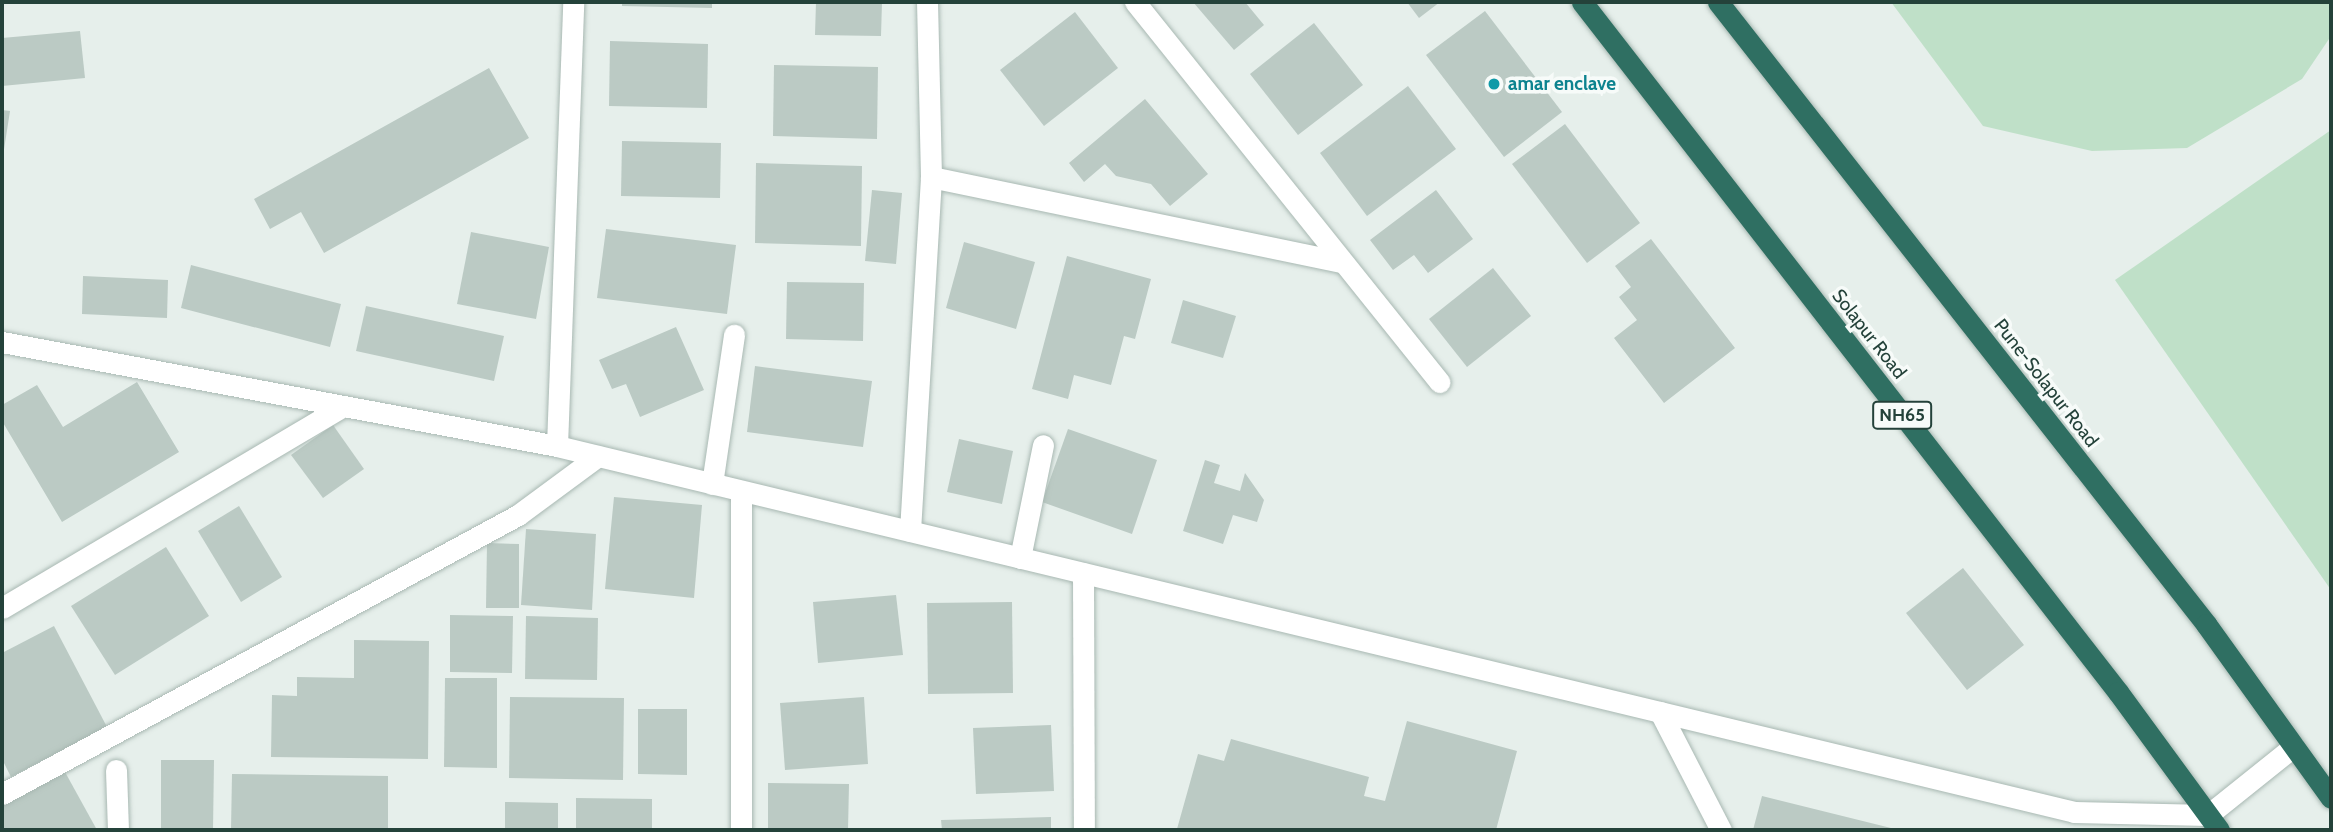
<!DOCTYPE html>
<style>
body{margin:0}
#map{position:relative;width:2333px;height:832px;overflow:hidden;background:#e6efeb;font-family:Cabin,sans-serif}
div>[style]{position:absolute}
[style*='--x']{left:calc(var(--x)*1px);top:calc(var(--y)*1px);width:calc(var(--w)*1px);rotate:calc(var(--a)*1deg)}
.green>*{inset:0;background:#bfe0c8}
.building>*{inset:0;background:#bbcac4}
.roads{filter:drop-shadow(0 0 2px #a8b8b2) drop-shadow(0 0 2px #a8b8b2)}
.minor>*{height:21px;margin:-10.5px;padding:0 10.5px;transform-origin:10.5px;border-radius:10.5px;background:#fff}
.highway>*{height:21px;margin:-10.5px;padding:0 10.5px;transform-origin:10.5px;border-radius:10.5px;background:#2f6f62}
.dots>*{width:19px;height:19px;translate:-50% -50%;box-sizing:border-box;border:4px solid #f7fbf9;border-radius:50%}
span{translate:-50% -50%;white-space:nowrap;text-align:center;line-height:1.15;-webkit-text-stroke:7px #f7fbf9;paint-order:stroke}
.shield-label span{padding:2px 5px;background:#f7fbf9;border:2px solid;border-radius:5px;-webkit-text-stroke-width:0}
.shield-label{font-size:18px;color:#24423a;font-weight:700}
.culture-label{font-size:19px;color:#0d838f;font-weight:700}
.left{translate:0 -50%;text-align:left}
.street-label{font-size:19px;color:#24423a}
.frame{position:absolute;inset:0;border:4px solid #24423a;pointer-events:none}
</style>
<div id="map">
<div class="green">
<i style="clip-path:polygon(1891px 2px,2331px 2px,2331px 36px,2302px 79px,2187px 148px,2092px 151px,1983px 126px)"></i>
<i style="clip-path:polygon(2331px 130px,2331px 590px,2115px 280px)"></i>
</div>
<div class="building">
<i style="clip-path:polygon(622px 2px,712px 2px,712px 8px,622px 6px)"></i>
<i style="clip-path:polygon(816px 2px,882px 2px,881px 36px,815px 35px)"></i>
<i style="clip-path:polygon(1193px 2px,1245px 2px,1264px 25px,1234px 50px)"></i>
<i style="clip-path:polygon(1407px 2px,1440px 2px,1419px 18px)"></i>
<i style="clip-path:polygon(1485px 11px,1562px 112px,1504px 157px,1426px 55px)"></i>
<i style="clip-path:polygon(1075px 12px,1118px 68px,1044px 126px,1000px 70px)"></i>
<i style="clip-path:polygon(1314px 23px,1363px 85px,1298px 135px,1250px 74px)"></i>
<i style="clip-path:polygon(80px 31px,85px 78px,2px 86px,2px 38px)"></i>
<i style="clip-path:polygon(610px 41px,708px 44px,707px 108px,609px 106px)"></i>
<i style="clip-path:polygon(774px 65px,878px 67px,877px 139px,773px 136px)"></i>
<i style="clip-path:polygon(489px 68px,529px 138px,324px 253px,301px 212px,270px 229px,254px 199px)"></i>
<i style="clip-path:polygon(1408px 86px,1456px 149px,1367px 216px,1320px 153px)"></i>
<i style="clip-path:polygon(1145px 99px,1208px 174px,1170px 206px,1151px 184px,1116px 176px,1105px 164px,1084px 182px,1069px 163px)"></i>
<i style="clip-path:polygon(2px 110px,10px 111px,3px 156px,2px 156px)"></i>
<i style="clip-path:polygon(1565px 124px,1640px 223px,1587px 263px,1512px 164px)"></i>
<i style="clip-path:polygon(622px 141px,721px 143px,720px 198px,621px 196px)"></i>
<i style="clip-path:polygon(756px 163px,862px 166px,861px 246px,755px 243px)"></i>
<i style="clip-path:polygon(872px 190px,902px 193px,896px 264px,865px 261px)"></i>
<i style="clip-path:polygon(1436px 190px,1473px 239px,1428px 273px,1414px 255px,1393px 270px,1370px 240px)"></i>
<i style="clip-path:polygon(606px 229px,736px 245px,727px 314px,597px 298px)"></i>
<i style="clip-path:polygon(471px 232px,549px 247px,536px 319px,457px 304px)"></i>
<i style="clip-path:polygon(1651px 239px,1735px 348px,1664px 403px,1614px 338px,1637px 320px,1619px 297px,1631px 287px,1615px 266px)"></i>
<i style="clip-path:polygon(964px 242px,1035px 262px,1016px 329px,946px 308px)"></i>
<i style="clip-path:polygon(1067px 256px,1151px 279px,1135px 339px,1124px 336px,1111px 385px,1074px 375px,1068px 399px,1032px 389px)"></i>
<i style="clip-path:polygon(191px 265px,341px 304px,330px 347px,181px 308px)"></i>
<i style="clip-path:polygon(1493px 268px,1531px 316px,1467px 367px,1429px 319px)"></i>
<i style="clip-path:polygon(83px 276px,168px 280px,167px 318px,82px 314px)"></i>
<i style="clip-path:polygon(787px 282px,864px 283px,863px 341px,786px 339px)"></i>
<i style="clip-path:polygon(1183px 300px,1236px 316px,1223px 358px,1171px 343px)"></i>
<i style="clip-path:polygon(366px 306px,504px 336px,494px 381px,356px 351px)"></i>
<i style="clip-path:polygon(676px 327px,704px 390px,640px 417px,626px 384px,612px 389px,599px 360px)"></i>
<i style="clip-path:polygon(755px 366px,872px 381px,863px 447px,747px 432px)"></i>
<i style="clip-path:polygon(137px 382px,179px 452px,62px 522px,2px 421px,2px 405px,37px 385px,63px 427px)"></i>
<i style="clip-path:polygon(333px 425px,364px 469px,323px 498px,291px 455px)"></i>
<i style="clip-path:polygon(1068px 429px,1157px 460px,1132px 534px,1042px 502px)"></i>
<i style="clip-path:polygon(959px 439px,1013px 451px,1002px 504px,947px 492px)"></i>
<i style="clip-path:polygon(1205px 460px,1220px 465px,1214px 483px,1240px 491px,1245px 473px,1264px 500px,1257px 522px,1233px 515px,1223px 544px,1183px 531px)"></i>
<i style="clip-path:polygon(614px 497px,702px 505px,694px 598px,605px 589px)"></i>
<i style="clip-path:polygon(239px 506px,282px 577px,241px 602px,198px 531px)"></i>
<i style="clip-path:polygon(526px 529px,596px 534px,592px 610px,521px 605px)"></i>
<i style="clip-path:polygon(487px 543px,519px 544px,519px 608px,486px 608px)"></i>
<i style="clip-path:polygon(166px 547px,209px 616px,115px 675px,71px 606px)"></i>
<i style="clip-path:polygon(1963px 568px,2024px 645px,1967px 690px,1906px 613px)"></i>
<i style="clip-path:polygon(896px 595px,903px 655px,818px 663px,813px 602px)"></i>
<i style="clip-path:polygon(1012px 602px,1013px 693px,928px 694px,927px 603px)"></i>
<i style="clip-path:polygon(450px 615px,513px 616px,512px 673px,450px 672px)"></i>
<i style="clip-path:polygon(526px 616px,598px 618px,597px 680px,525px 679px)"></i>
<i style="clip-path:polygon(54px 626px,107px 727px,11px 777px,2px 759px,2px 653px)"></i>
<i style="clip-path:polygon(354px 640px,429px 641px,428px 759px,271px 757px,272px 695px,297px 696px,297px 677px,354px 678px)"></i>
<i style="clip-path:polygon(445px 678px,497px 678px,497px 768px,444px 767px)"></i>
<i style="clip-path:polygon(510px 697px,624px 698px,623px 780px,509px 778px)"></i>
<i style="clip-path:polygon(864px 697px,868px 764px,785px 770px,780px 703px)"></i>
<i style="clip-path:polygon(638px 709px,687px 709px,687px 775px,638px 774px)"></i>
<i style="clip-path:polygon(1407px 721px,1517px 751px,1496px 830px,1177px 829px,1198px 754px,1224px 761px,1231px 739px,1369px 777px,1364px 796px,1385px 801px)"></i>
<i style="clip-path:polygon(1051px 725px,1054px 791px,976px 794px,973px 728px)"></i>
<i style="clip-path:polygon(161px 760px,214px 760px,213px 830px,161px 830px)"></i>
<i style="clip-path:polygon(65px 772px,97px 830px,2px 830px,2px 806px)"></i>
<i style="clip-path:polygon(232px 774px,388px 776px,388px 830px,231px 830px)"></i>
<i style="clip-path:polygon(768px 783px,849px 784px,848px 830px,768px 830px)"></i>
<i style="clip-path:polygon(1762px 796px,1895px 829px,1895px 830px,1753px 830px)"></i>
<i style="clip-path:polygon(576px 798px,652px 799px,652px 830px,576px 830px)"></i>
<i style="clip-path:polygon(505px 802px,558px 803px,558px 830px,505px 830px)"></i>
<i style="clip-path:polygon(1051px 817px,1051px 830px,942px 830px,941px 820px)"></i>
</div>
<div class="roads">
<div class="minor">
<i style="--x:1135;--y:2;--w:487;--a:51.3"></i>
<i style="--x:931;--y:177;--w:418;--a:11.7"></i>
<i style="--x:2;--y:342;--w:565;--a:10.61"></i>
<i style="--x:557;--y:446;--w:1561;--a:13.56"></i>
<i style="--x:2074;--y:812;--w:134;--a:1.3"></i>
<i style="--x:2208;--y:815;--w:110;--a:-38.7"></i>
<i style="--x:557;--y:446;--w:444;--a:-87.9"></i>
<i style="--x:712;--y:484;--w:151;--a:-81.6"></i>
<i style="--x:741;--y:491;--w:339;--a:90"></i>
<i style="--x:910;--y:531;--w:355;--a:-86.6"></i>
<i style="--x:931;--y:177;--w:175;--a:-91.3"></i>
<i style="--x:1020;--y:558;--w:115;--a:-78.5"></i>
<i style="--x:1083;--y:573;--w:257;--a:89.8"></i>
<i style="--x:2;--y:608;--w:396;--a:-30.6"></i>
<i style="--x:1660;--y:712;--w:133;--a:62.7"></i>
<i style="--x:116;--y:770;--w:60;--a:88.1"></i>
<i style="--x:2;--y:794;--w:587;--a:-28.4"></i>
<i style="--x:518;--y:515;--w:99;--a:-36.4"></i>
</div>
<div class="highway">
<i style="--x:1582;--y:2;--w:874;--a:52.16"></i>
<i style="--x:2118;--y:692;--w:171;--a:53.8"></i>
<i style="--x:1718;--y:2;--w:791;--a:51.88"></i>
<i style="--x:2206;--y:624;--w:214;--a:54.3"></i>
</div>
</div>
<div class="dots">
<i style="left:1494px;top:84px;background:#0f9aa8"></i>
</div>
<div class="shield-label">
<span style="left:1902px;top:415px">NH65</span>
</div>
<div class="culture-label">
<span class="left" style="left:1508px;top:84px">amar enclave</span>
</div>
<div class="street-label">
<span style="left:1869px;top:334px;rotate:52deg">Solapur Road</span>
<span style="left:2046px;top:383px;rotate:52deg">Pune-Solapur Road</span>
</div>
<div class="frame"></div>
</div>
